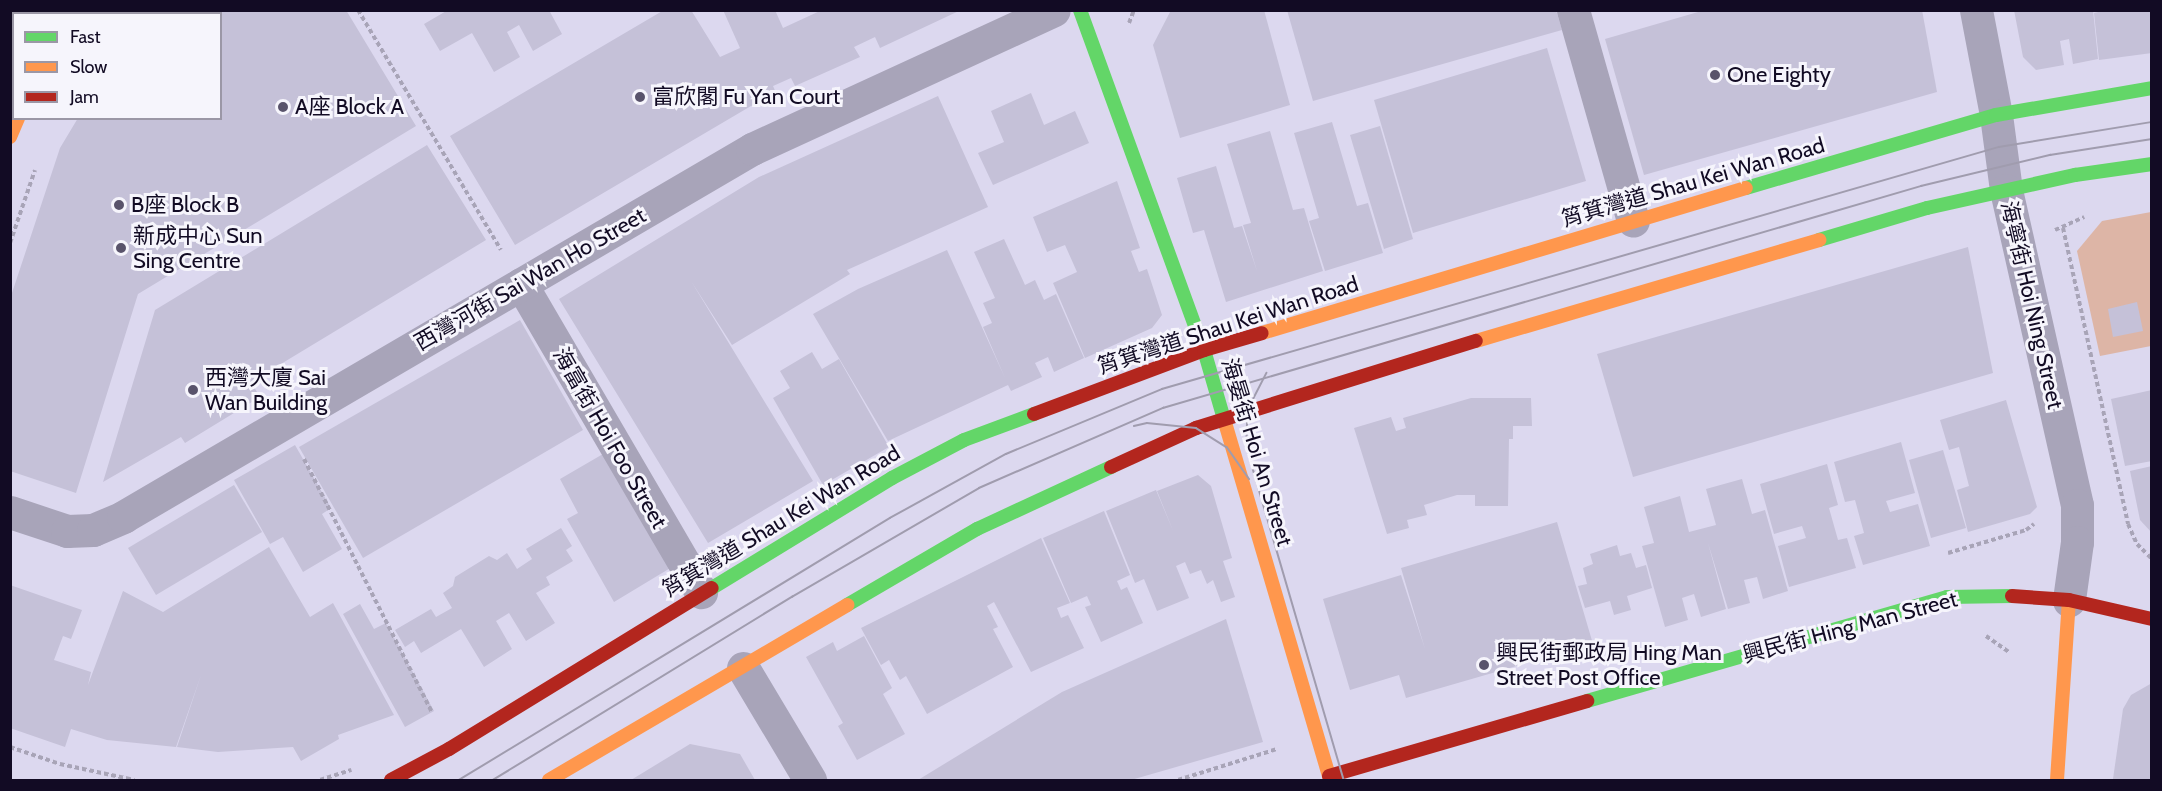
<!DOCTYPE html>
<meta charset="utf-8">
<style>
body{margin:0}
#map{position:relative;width:2162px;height:791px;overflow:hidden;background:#dcd8ef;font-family:Cabin,"Noto Sans TC",sans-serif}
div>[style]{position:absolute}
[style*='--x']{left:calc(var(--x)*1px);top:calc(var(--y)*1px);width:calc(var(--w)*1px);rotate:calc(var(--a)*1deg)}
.green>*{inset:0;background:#ddb5a6}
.building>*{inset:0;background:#c5c1d8}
.path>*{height:4px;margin-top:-2px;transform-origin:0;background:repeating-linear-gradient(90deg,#a8a4b7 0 4.5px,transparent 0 7.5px)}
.street>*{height:33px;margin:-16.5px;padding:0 16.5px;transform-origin:16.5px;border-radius:16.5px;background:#a8a4b9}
.fast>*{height:14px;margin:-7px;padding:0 7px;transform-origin:7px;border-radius:7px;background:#63d668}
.slow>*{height:14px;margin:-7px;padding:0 7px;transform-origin:7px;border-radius:7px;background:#ff974d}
.jam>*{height:14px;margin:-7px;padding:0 7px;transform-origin:7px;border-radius:7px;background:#b3261e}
.tram>*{height:1.5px;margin:-0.75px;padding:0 0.75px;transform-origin:0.75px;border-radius:0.75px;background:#a09cae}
.dots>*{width:16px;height:16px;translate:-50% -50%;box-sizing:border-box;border:3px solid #f6f5fc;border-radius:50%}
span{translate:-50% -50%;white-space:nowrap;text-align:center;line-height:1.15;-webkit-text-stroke:6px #f6f5fc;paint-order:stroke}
.poi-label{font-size:22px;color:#120b24}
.left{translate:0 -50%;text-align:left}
.street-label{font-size:22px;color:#120b24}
.frame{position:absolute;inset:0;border:12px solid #120b24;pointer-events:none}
.legend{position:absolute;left:12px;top:12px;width:210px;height:108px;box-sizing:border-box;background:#f6f5fc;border:2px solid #9b97a6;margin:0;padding:8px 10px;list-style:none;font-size:18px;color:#120b24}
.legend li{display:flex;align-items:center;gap:12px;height:30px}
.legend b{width:30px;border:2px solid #9b97a6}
</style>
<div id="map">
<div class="green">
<i style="clip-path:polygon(2151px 212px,2151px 346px,2100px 356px,2077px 251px,2102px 221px)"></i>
</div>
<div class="building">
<i style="clip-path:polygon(188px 10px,346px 10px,416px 126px,138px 294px,76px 493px,10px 471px,10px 299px,60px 148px,78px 118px,220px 118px,220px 14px,183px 14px)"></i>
<i style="clip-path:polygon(448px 10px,549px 10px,562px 34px,533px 51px,519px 25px,507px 32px,520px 57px,494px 72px,472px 33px,440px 51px,424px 24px)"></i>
<i style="clip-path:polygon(664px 10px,691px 10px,720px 57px,740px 48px,723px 10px,775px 10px,783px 28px,822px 10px,961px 10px,880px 48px,875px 37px,854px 47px,860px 57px,795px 86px,791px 78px,773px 86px,777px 95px,751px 106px,515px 245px,450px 136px)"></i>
<i style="clip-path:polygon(1264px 10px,1290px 105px,1180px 138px,1153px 45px,1170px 12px)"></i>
<i style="clip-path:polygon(1287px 10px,1556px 10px,1562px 30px,1313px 101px)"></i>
<i style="clip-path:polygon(1705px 10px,1922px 10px,1937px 92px,1644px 175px,1605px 39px)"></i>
<i style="clip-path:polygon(2014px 10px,2093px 10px,2098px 59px,2073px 64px,2069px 39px,2060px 41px,2064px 65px,2036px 70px,2023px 57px)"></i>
<i style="clip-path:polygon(2107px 10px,2152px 10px,2152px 53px,2099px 60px,2094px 13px)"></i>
<i style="clip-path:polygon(1547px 48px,1586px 181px,1413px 233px,1374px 100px)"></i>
<i style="clip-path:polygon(1031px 93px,1044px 125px,1075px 111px,1089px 143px,993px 185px,978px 153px,1004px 142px,991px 111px)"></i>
<i style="clip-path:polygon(938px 96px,988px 207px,847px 270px,850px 274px,732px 345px,691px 281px,813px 481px,708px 543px,559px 299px,759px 177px)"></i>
<i style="clip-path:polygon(1332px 122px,1357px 206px,1368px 203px,1383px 253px,1325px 271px,1309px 221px,1319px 218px,1294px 133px)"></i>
<i style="clip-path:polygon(1380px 126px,1413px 239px,1384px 249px,1350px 135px)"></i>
<i style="clip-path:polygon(1270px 131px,1293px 210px,1304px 208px,1323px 271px,1226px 302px,1204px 230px,1193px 233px,1177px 178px,1216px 166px,1234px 228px,1242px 226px,1257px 271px,1243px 225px,1251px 223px,1227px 144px)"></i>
<i style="clip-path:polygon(427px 145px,486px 240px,251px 382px,260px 397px,185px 443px,181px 437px,103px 482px,155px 310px)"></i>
<i style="clip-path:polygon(1117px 181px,1140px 248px,1131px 251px,1139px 272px,1147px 269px,1162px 315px,1152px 328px,1085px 358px,1053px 283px,1077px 272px,1065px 245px,1047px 252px,1033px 217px)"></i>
<i style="clip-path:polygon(1004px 239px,1025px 285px,1035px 280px,1044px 300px,1056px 294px,1084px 358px,1054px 372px,1048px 357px,1035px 363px,1042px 377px,1011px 391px,1008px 385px,888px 441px,813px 314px,858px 289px,947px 250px,1005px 378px,983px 327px,992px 323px,983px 303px,995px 298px,974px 252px)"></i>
<i style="clip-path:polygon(1968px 247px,1993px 373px,1633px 477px,1597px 354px)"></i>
<i style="clip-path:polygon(2137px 302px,2143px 331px,2113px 337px,2108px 309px)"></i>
<i style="clip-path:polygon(520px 320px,583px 430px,363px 558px,299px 447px)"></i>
<i style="clip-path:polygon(812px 352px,822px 369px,839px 359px,889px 447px,823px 485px,773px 398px,790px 388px,780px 371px)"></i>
<i style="clip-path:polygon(2152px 390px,2152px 461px,2125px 466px,2111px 399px)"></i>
<i style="clip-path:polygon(1471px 398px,1531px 398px,1532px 426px,1513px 426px,1513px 439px,1509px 439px,1508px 506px,1475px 506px,1475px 495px,1457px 495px,1424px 505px,1427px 515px,1407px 520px,1409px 528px,1387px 534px,1354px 428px,1391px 417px,1396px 431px,1406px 428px,1403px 418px)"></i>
<i style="clip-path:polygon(2006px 400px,2037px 507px,2030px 514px,1968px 532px,1957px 490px,1969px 486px,1959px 447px,1949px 450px,1940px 420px)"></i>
<i style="clip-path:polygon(1901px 442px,1915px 493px,1886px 501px,1890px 512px,1918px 504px,1930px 546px,1863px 565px,1854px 536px,1864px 533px,1855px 500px,1845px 502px,1834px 462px)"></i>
<i style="clip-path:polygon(295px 445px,331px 508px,322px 514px,342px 549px,303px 572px,283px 537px,270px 544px,234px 480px)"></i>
<i style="clip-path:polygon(1943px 450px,1966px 528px,1931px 538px,1909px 460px)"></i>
<i style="clip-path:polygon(603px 454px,672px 567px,614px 602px,567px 519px,578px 513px,560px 479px)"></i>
<i style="clip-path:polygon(1827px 464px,1838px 505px,1829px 508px,1838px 540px,1847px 538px,1856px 568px,1789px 587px,1778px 546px,1806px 538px,1802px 526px,1774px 534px,1760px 484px)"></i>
<i style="clip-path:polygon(2152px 466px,2152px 533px,2140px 520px,2130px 471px)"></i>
<i style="clip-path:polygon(1198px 475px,1211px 486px,1232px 558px,1223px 561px,1235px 597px,1221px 602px,1213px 580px,1207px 584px,1201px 570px,1190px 574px,1185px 562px,1176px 566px,1189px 598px,1157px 611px,1144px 579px,1135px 583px,1106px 511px,1156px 490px,1174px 533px,1157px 491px)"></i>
<i style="clip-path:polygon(1742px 479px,1752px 514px,1765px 510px,1788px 591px,1763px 599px,1757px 577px,1744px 580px,1750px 603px,1728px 609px,1708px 543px,1726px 609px,1701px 617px,1694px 594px,1682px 598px,1688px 620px,1665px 627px,1642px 546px,1654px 543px,1644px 507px,1680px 496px,1689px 532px,1716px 525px,1706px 489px)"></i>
<i style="clip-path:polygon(234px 485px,262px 532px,156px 595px,128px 548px)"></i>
<i style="clip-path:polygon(1104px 511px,1130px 575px,1117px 581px,1121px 590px,1127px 587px,1143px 623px,1101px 642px,1085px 607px,1091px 605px,1087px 596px,1071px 603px,1043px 538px)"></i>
<i style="clip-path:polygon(1557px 522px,1593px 644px,1406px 698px,1399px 675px,1350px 690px,1323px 599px,1401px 575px,1425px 649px,1401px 568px)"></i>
<i style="clip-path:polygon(561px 528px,572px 546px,566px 550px,573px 561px,546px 577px,550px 585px,536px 593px,555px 623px,526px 641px,509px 613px,496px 621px,512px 649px,484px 667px,461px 629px,421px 653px,414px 641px,405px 647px,395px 630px,431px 609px,436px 617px,452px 608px,443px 593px,453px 586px,455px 577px,489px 556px,497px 560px,507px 553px,517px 569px,532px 559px,526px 549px)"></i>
<i style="clip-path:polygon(1041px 538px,1070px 603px,1057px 608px,1061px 618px,1068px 615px,1084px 648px,1031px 672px,994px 602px,987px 606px,998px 627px,993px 629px,1013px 667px,927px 714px,906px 676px,900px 680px,889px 660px,881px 665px,861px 628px)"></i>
<i style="clip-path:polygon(1617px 545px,1620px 556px,1631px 553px,1636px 568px,1646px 565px,1652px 588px,1627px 596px,1631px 610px,1614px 615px,1610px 601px,1585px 608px,1578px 586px,1587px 584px,1583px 568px,1593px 564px,1590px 554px)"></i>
<i style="clip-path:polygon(269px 547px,310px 617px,333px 603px,394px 715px,338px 735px,339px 739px,301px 761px,293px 747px,218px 752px,177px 747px,201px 675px,176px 747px,107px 740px,71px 729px,65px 747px,10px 728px,10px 585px,82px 610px,71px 639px,63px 636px,54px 660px,91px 672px,88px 685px,123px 591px,163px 612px)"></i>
<i style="clip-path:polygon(360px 604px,374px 629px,386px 623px,434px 711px,405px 727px,343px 614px)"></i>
<i style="clip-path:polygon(1226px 619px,1263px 742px,1131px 780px,918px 780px,1062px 692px)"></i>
<i style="clip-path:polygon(864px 636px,892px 688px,883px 694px,905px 734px,857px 760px,838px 726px,843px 723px,806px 657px,833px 642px,837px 651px)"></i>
<i style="clip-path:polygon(2152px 683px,2152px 780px,2113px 779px,2123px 709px,2131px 695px)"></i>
<i style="clip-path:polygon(690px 744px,740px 754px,755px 780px,631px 780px)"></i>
</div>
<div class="path">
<i style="--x:358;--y:10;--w:279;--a:59.2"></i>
<i style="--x:38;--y:14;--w:4;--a:-63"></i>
<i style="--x:155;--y:14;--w:6;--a:-39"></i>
<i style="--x:1129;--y:23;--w:14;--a:-69"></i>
<i style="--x:10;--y:42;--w:5;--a:-37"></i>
<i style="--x:2063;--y:228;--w:303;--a:77.6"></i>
<i style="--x:2128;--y:524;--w:22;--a:66"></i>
<i style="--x:2137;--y:544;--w:21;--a:45"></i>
<i style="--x:2055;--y:230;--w:32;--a:-24"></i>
<i style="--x:10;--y:243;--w:77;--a:-71.1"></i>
<i style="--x:304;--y:459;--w:284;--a:63.2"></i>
<i style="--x:1948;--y:553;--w:81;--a:-16.4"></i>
<i style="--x:2026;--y:530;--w:10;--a:-37"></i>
<i style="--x:1986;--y:636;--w:29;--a:35"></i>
<i style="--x:10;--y:747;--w:53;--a:18.8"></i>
<i style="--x:60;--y:764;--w:76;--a:12.2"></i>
<i style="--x:320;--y:780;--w:33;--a:-18"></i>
<i style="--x:1178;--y:780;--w:104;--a:-17.4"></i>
</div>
<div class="street">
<i style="--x:1573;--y:10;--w:219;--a:74.1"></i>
<i style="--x:1976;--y:10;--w:107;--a:79.2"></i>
<i style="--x:1996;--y:115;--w:76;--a:82.4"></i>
<i style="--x:2006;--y:190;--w:323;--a:77.3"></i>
<i style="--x:2077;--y:505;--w:37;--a:90"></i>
<i style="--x:2077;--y:542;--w:59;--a:97.9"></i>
<i style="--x:521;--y:284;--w:357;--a:59.7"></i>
<i style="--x:10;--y:512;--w:60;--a:18.4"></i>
<i style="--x:67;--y:531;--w:26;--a:-2"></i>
<i style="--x:93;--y:530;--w:33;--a:-23"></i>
<i style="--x:123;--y:517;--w:729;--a:-30.33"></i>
<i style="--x:752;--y:149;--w:332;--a:-24.7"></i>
<i style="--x:743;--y:668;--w:131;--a:59.1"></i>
</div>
<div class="fast">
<i style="--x:1080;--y:10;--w:362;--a:70"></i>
<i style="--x:1204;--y:350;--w:79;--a:73.9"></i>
<i style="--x:97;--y:14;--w:6;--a:-45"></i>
<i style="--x:1746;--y:188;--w:260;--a:-16.3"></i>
<i style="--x:1996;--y:115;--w:158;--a:-9.8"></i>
<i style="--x:1819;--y:240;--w:113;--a:-16.5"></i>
<i style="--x:1927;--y:208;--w:152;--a:-12.6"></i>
<i style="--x:2075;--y:175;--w:78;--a:-8.1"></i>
<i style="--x:712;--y:588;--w:211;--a:-31.4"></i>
<i style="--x:892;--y:478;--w:81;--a:-27.8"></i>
<i style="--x:964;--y:440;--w:75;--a:-20.4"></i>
<i style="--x:847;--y:605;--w:151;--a:-30.3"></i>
<i style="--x:977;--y:529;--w:148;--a:-24.8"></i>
<i style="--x:1587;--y:701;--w:375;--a:-16.1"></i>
<i style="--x:1947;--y:597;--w:65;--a:-0.9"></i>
</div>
<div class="slow">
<i style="--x:10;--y:137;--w:21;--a:-67"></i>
<i style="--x:1262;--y:333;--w:505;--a:-16.68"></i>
<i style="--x:1476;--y:341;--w:358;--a:-16.4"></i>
<i style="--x:1226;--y:426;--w:365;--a:73.6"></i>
<i style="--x:549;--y:780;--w:346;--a:-30.4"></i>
<i style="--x:2057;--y:780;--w:180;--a:-86.2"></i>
</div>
<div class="jam">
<i style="--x:1034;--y:414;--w:182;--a:-20.6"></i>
<i style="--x:1204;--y:350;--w:60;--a:-16.3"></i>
<i style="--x:1111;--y:467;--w:94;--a:-24.6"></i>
<i style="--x:1196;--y:428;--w:293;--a:-17.3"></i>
<i style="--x:2012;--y:596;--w:57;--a:4"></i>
<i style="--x:2069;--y:600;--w:85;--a:12.9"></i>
<i style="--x:1329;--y:776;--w:269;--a:-16.2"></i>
<i style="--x:391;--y:780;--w:66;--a:-28.1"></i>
<i style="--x:449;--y:749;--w:308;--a:-31.5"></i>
</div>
<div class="tram">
<i style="--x:1267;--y:373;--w:42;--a:117.2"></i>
<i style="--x:1248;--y:410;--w:38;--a:92"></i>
<i style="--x:1247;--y:448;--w:346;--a:73.7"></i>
<i style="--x:1134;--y:426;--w:13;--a:-13"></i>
<i style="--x:1147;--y:423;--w:49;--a:5.8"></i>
<i style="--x:1196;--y:428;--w:36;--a:32"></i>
<i style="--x:1227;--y:447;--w:39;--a:55"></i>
<i style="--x:459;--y:780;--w:504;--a:-31.29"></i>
<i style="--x:890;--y:518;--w:132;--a:-28.9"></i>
<i style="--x:1006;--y:454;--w:169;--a:-22.6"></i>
<i style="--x:1162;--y:389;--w:871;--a:-16.13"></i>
<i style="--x:1999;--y:147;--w:155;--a:-9.3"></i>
<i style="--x:493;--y:780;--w:351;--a:-31.5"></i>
<i style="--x:792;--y:597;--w:216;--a:-30.2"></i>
<i style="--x:979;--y:488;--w:201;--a:-23.5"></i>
<i style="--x:1163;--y:408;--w:790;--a:-16.32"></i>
<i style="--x:1921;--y:186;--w:133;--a:-13.5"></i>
<i style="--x:2050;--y:155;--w:103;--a:-8.9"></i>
</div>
<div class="dots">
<i style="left:1715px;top:75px;background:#59536b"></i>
<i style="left:640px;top:97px;background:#59536b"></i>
<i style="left:283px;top:107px;background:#59536b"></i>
<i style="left:119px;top:205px;background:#59536b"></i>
<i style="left:121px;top:248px;background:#59536b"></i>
<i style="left:193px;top:390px;background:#59536b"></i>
<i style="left:1484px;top:665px;background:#59536b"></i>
</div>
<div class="poi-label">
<span class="left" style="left:1727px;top:75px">One Eighty</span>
<span class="left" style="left:652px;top:97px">富欣閣 Fu Yan Court</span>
<span class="left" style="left:295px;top:107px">A座 Block A</span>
<span class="left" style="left:131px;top:205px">B座 Block B</span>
<span class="left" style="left:133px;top:248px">新成中心 Sun<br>Sing Centre</span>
<span class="left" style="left:205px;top:390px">西灣大廈 Sai<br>Wan Building</span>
<span class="left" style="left:1496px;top:665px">興民街郵政局 Hing Man<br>Street Post Office</span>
</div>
<div class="street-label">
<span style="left:1693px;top:182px;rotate:-16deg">筲箕灣道 Shau Kei Wan Road</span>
<span style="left:530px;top:279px;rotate:-30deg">西灣河街 Sai Wan Ho Street</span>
<span style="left:2032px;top:305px;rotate:77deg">海寧街 Hoi Ning Street</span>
<span style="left:1228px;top:325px;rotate:-18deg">筲箕灣道 Shau Kei Wan Road</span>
<span style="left:610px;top:438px;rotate:60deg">海富街 Hoi Foo Street</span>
<span style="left:1257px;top:452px;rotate:73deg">海晏街 Hoi An Street</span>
<span style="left:781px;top:521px;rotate:-31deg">筲箕灣道 Shau Kei Wan Road</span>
<span style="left:1850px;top:627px;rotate:-15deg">興民街 Hing Man Street</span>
</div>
<div class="frame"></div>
<ul class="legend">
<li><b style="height:8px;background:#63d668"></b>Fast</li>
<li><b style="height:8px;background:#ff974d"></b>Slow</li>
<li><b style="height:8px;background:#b3261e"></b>Jam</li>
</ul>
</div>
